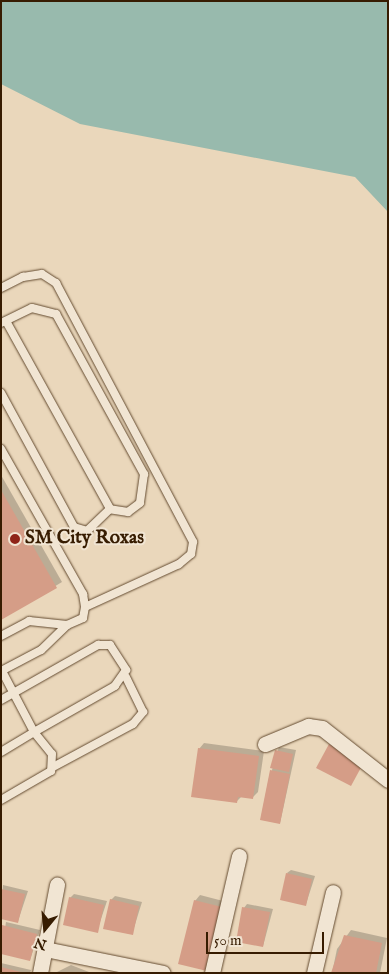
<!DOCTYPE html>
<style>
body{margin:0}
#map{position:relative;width:389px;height:974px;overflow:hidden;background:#ead7bb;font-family:"IM FELL English",serif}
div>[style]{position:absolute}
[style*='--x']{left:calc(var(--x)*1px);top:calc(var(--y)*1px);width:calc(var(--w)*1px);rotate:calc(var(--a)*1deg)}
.water>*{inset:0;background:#98baad}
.shadow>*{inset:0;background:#0003}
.building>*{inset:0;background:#d59d87}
.roads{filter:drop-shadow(0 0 1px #644b30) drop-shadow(0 0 1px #644b30)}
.service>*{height:8px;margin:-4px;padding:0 4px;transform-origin:4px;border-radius:4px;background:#f1e5d3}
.minor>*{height:15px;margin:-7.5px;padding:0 7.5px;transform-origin:7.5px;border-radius:7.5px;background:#f1e5d3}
.dots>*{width:14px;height:14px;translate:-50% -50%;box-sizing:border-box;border:2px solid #f1e5d3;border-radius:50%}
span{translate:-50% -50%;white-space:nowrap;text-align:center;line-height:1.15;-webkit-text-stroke:4px #f1e5d3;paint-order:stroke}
.poi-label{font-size:19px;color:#371c01;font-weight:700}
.left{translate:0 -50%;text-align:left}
.frame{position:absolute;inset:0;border:2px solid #371c01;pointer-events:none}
.north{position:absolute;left:20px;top:904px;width:50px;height:50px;-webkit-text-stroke:4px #f1e5d3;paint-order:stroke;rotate:197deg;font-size:14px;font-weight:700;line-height:20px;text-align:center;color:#371c01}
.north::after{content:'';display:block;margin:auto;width:18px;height:22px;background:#371c01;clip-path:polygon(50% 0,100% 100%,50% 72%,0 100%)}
.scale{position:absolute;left:206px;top:932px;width:118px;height:22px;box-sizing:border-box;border:2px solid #371c01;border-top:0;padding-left:6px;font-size:15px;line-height:18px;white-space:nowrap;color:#371c01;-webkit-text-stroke:4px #f1e5d3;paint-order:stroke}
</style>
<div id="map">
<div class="water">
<i style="clip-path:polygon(1px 1px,388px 1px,388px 212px,355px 177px,80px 124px,1px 84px)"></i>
</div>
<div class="shadow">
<i style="clip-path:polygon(1px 475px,62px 582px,1px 619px)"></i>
<i style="clip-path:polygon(204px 743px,264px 751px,258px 792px,253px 797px,242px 796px,236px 802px,199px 749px)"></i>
<i style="clip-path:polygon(279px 747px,296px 750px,280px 823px,272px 770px)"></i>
<i style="clip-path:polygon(291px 870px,315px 876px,306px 904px,287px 873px)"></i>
<i style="clip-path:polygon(3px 885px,28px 891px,18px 921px,1px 917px)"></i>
<i style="clip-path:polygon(74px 894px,107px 901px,97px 931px,70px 898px)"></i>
<i style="clip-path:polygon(200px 895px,227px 902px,206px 969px,195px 901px)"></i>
<i style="clip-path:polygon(115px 896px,142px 902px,132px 934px,111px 900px)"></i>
<i style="clip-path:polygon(247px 904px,273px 909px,263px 946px,244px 908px)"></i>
<i style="clip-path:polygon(6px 922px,40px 930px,30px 960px,1px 953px)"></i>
<i style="clip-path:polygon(351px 930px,387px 938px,380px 973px,332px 973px,337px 949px)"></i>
<i style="clip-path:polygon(1px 963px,31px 970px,30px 973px,1px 973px)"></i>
<i style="clip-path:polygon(71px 965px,89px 972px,89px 973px,55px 973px)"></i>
</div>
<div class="building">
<i style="clip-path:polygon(1px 490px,57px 588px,1px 620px)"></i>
<i style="clip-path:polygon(329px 744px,364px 762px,351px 786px,316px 768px)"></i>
<i style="clip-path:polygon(198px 748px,259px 756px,253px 799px,238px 797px,237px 803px,191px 797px)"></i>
<i style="clip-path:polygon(275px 750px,293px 754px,289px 772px,270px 768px)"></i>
<i style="clip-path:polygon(270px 770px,290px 774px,280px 824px,260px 820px)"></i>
<i style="clip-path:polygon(286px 873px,312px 879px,306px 906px,280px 900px)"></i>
<i style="clip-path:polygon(1px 889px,25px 894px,18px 923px,1px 919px)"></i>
<i style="clip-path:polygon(69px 897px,104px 905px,98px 933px,63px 925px)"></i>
<i style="clip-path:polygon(110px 899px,139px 906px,133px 935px,103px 929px)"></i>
<i style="clip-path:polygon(194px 900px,222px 907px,207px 971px,178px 964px)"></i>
<i style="clip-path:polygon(242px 907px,270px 912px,263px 947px,236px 942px)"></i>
<i style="clip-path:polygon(2px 925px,37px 934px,30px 961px,1px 954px)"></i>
<i style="clip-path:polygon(344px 935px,382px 943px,376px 973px,331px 973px)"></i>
<i style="clip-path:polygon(1px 967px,21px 972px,21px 973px,1px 973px)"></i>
</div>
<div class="roads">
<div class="service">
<i style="--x:1;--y:288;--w:25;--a:-27"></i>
<i style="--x:23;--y:277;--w:19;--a:-9"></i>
<i style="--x:42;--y:274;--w:17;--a:33"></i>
<i style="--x:56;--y:283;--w:293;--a:62.1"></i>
<i style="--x:193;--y:542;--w:12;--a:99"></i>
<i style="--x:191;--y:554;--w:16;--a:140"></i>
<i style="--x:179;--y:564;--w:103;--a:155.4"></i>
<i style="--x:6;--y:321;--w:215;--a:61"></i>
<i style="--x:1;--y:323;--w:34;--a:-26"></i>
<i style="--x:32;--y:308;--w:25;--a:14"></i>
<i style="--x:56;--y:314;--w:183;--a:61.2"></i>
<i style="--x:144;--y:474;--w:29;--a:98"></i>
<i style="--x:140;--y:503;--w:15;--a:143"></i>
<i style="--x:128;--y:512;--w:18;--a:-171"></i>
<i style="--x:1;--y:393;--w:153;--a:61.4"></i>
<i style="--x:74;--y:527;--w:14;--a:17"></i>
<i style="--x:87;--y:531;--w:32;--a:-44"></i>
<i style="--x:1;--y:449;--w:167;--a:60.5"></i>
<i style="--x:83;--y:594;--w:13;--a:81"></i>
<i style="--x:85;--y:607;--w:11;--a:100"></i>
<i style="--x:83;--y:618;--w:17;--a:156"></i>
<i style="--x:67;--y:625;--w:36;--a:136"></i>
<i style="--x:41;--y:650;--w:45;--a:152.3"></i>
<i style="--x:1;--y:636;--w:32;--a:-28"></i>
<i style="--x:29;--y:621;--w:38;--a:6"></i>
<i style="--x:1;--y:700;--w:112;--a:-29.6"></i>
<i style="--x:98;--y:645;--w:12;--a:0"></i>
<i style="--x:110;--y:645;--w:30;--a:57"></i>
<i style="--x:126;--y:670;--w:19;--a:125"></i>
<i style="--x:115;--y:686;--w:93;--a:150.4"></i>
<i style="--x:34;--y:732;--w:28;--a:51"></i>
<i style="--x:52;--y:754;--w:17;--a:93"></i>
<i style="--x:51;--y:771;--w:58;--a:149.9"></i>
<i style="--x:1;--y:752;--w:39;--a:-31"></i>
<i style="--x:34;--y:732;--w:69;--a:-117.7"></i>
<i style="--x:53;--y:767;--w:91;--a:-28.3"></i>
<i style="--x:133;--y:724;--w:16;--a:-50"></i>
<i style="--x:143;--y:712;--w:39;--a:-116"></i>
</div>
<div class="minor">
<i style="--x:265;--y:744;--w:47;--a:-22.7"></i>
<i style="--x:308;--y:726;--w:14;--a:8"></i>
<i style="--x:322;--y:728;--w:84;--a:38.2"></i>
<i style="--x:45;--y:949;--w:120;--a:11.5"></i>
<i style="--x:40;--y:973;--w:90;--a:-79.1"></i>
<i style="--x:212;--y:973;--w:120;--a:-77"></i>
<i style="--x:314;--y:973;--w:83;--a:-76.8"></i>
</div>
</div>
<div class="dots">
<i style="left:15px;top:539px;background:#8f2418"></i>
</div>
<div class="poi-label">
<span class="left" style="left:25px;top:539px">SM City Roxas</span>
</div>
<div class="frame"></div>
<div class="north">N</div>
<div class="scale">50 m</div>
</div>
